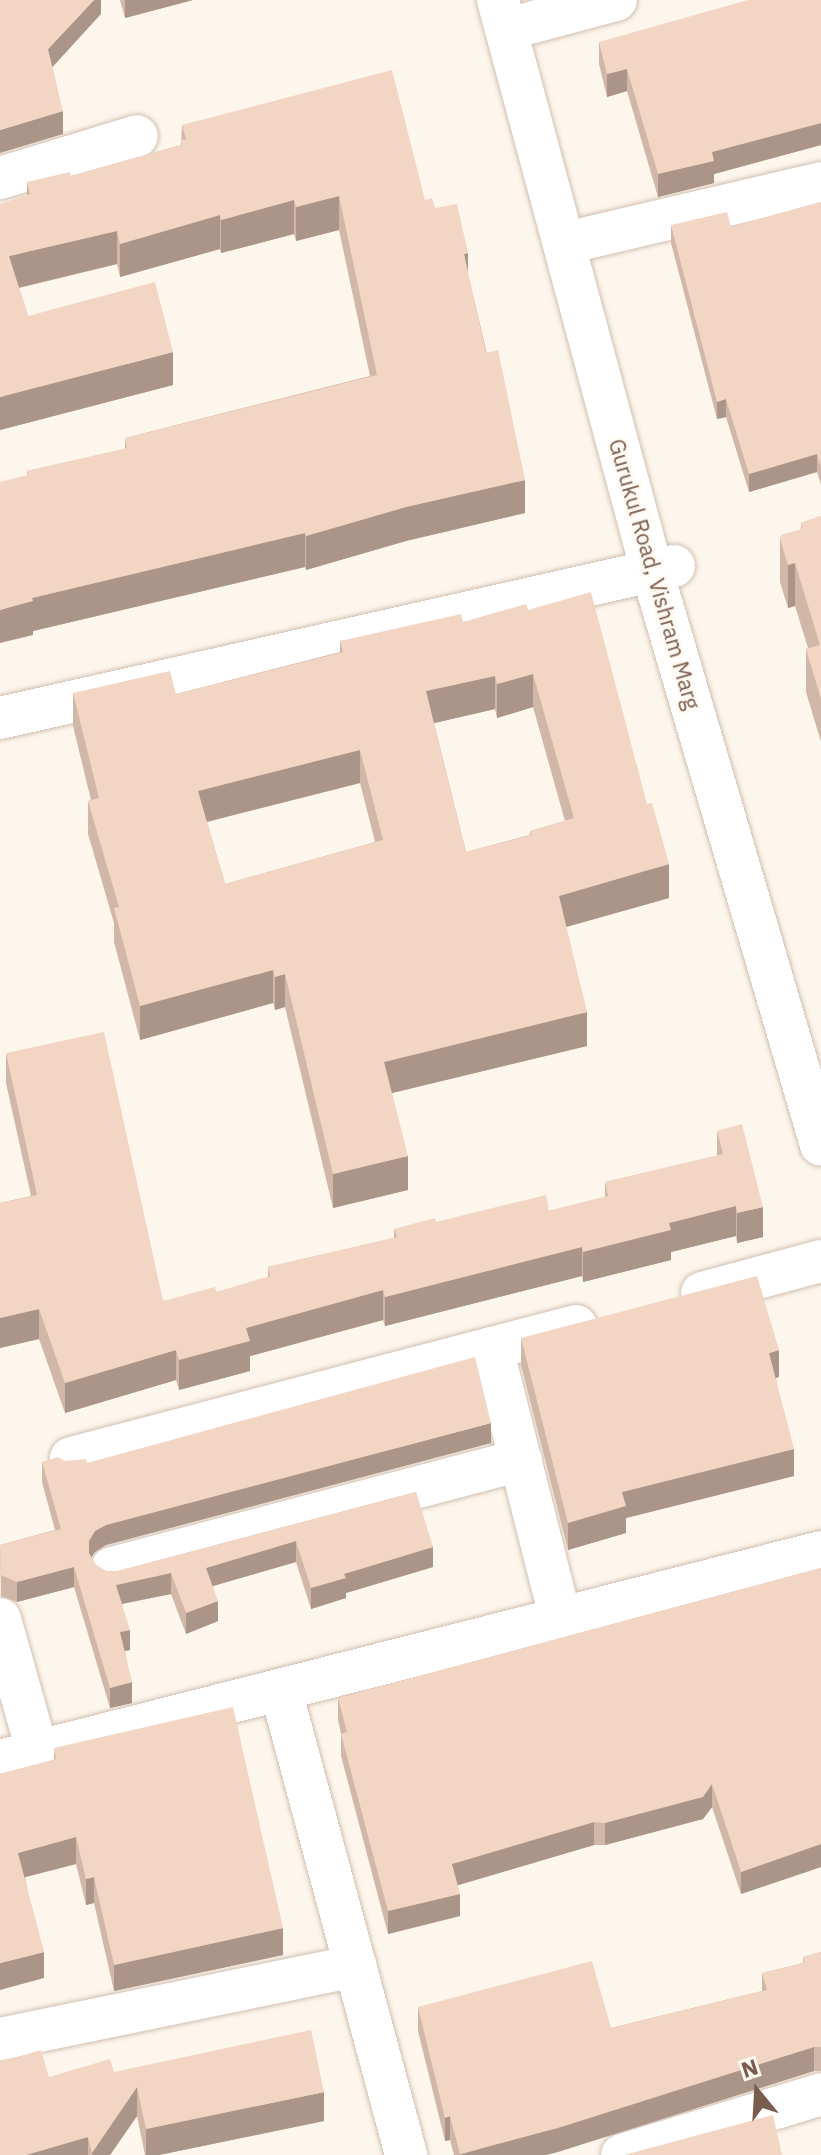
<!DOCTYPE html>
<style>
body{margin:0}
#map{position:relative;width:821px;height:2155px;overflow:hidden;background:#fdf6ec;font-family:"IBM Plex Sans",sans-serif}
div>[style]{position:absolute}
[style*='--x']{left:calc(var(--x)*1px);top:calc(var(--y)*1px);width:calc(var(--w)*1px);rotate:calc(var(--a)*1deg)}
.roads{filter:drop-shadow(0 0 2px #d1beb0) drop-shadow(0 0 2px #d1beb0)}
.minor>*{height:42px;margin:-21px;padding:0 21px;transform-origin:21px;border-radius:21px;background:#fff}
.wall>*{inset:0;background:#d1b7a8}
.shaded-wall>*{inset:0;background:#aa9588}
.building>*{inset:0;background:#f3d5c3}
span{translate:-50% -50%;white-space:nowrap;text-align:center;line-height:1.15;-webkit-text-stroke:6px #fffaf3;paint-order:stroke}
.street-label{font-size:22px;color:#7a5c4d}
.north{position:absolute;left:717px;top:2051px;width:80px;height:80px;-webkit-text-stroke:6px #fffaf3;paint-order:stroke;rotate:342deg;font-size:22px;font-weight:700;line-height:32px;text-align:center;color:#7a5c4d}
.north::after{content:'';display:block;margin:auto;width:28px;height:36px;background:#7a5c4d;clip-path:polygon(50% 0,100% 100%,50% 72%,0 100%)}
</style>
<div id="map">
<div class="roads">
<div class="minor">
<i style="--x:498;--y:0;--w:591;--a:74.91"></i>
<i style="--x:652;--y:571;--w:598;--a:73.59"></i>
<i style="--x:530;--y:23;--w:89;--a:-15"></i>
<i style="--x:0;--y:178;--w:143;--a:-17"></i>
<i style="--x:587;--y:238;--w:240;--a:-13.2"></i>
<i style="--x:0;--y:718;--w:691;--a:-12.71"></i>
<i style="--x:702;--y:1293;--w:123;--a:-15.1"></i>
<i style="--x:492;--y:1348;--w:276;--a:75.8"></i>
<i style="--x:71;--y:1458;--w:522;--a:-14.65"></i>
<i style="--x:112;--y:1568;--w:423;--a:-14.8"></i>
<i style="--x:0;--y:1619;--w:137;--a:74.3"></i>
<i style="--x:281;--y:1691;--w:481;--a:74.9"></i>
<i style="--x:0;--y:1761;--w:847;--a:-14.28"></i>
<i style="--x:0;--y:2039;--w:363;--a:-11.6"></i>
<i style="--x:622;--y:2155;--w:208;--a:-17"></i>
</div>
</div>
<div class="wall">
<i style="clip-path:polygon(120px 0,193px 0,125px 18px)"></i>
<i style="clip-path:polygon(821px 0,821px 145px,714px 174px,714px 183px,658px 197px,627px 91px,607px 97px,599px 64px,599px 42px)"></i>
<i style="clip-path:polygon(182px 125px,425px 200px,435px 208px,468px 274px,525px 513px,406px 541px,306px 570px,305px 567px,33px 631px,33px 635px,27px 471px,125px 449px,125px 438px,370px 376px,339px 230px,296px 241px,294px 234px,221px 253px,220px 249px,120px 277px,117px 264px,19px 288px,28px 316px,173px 385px,0 430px,27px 195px,27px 182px,71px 176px,181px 145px)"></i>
<i style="clip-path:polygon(821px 202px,821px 485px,817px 472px,749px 492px,726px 417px,717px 419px,671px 243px,671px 225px,731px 227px)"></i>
<i style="clip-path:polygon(821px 516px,821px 742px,806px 692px,806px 649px,808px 648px,795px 606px,788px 608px,780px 582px,780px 539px,801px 529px,801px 523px)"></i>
<i style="clip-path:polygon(evenodd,528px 610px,669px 898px,566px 927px,587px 1046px,392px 1093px,408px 1190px,333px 1208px,285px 1007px,275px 1010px,273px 1003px,140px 1040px,114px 942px,114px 923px,88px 834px,88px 801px,91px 800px,73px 726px,73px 693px,176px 694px,340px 652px,340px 641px,463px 622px,528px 610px,533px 707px,565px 821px,530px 831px,530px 835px,466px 852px,434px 723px,495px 709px,497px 718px,533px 707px,528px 610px,360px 783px,375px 842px,225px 884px,207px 822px,360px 783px)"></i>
<i style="clip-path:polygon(6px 1053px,163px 1301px,217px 1292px,268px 1277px,268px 1267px,394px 1238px,394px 1229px,436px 1222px,549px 1211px,605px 1197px,605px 1182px,717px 1156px,717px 1131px,763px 1237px,737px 1243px,736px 1236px,671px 1252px,671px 1260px,583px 1282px,582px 1276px,385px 1326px,383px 1320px,250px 1356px,250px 1371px,179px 1390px,176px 1380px,65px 1413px,39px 1339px,0 1348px,0 1203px,31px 1196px,6px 1083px)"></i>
<i style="clip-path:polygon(521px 1338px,779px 1377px,776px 1378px,794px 1476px,626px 1518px,626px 1533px,568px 1550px,521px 1365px)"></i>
<i style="clip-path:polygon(491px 1443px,106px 1545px,95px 1552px,91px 1557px,96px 1565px,106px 1571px,118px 1571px,416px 1492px,433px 1567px,346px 1593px,346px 1598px,311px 1609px,296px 1562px,213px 1586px,218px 1621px,186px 1634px,171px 1594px,122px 1604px,130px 1650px,125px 1651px,132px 1703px,110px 1708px,74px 1587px,17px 1602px,1px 1596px,0 1545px,55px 1530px,42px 1482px,42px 1462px,65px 1461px,87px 1463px)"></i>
<i style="clip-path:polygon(821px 1568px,821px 1867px,741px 1894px,712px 1807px,703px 1819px,605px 1845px,594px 1845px,458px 1885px,460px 1916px,388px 1934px,341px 1756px,341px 1734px,338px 1720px,338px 1698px)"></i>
<i style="clip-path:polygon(54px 1748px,283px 1955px,114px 1991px,94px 1903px,86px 1905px,76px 1864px,25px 1877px,44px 1978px,0 1774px,54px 1760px)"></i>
<i style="clip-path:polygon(821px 1952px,821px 2071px,814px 2071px,546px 2155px,454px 2155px,450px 2140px,445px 2141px,418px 2031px,418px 2007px,611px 2028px,762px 1991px,762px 1973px,803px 1963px,803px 1957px)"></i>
<i style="clip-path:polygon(114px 2072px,324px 2121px,159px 2155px,145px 2155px,137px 2116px,110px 2155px,0 2155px,49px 2077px)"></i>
</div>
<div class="shaded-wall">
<i style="clip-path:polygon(94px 0,101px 0,101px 14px,48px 72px,48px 49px)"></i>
<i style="clip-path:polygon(125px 0,193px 0,125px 18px)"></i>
<i style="clip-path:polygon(627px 69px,627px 91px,607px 97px,607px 74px)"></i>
<i style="clip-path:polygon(63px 111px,63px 134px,0 153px,0 130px)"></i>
<i style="clip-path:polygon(821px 123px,821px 145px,714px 174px,714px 183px,658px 197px,658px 174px,712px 152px)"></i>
<i style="clip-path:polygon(339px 196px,339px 230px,296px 241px,296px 207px)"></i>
<i style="clip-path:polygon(294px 200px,294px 234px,221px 253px,221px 220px)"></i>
<i style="clip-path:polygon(220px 215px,220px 249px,120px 277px,120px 244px)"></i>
<i style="clip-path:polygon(117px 231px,117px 264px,9px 290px,9px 256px)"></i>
<i style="clip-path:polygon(468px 253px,468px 286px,464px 254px)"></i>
<i style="clip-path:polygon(173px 352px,173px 385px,0 430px,0 397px)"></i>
<i style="clip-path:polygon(726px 399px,726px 417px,717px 419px,717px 402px)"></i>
<i style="clip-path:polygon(817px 454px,817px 472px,749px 492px,749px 474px)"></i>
<i style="clip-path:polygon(525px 480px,525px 513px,406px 541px,306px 570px,306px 536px,406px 507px)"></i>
<i style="clip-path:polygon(305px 533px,305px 567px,33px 631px,33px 635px,0 643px,0 610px,32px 598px)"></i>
<i style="clip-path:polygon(795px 563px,795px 606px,788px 608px,788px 565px)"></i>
<i style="clip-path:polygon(533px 674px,533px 707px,497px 718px,497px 684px)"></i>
<i style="clip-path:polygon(495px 676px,495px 709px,426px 725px,426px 691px)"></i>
<i style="clip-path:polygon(360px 750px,360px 783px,198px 824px,198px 791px)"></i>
<i style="clip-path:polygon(669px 864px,669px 898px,559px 929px,559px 896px)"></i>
<i style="clip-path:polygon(273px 970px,273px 1003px,140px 1040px,140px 1006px)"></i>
<i style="clip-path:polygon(285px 974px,285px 1007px,275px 1010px,275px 977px)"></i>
<i style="clip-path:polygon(587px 1012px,587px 1046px,384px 1095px,384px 1062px)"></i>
<i style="clip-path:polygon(408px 1156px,408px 1190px,333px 1208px,333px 1174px)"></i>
<i style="clip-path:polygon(736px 1206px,736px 1236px,671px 1252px,671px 1260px,583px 1282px,583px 1252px,669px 1223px)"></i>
<i style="clip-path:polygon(763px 1207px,763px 1237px,737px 1243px,737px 1213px)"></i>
<i style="clip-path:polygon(582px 1247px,582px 1276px,385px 1326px,385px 1297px)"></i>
<i style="clip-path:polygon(383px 1290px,383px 1320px,250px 1356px,250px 1371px,179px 1390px,179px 1360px,246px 1328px)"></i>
<i style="clip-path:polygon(39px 1309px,39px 1339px,0 1348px,0 1318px)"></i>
<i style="clip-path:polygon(176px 1350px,176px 1380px,65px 1413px,65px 1383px)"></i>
<i style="clip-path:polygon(779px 1350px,779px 1377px,769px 1380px,769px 1353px)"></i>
<i style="clip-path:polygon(491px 1423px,491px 1443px,106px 1545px,95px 1552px,89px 1561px,89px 1541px,95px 1531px,106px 1525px)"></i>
<i style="clip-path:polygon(794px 1449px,794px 1476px,626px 1518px,626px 1533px,568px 1550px,568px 1523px,622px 1492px)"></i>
<i style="clip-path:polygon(296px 1541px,296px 1562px,206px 1588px,206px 1568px)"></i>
<i style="clip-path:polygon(433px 1547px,433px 1567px,346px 1593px,346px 1598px,311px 1609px,311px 1588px,344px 1574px)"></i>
<i style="clip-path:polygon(74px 1567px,74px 1587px,17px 1602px,17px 1582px)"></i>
<i style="clip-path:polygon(171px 1573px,171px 1594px,116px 1605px,116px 1585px)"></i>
<i style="clip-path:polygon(218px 1601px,218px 1621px,186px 1634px,186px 1613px)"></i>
<i style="clip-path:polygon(130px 1630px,130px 1650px,120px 1652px,120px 1632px)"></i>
<i style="clip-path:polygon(132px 1682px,132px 1703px,110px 1708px,110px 1688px)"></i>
<i style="clip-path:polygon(712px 1784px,712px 1807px,703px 1819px,605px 1845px,605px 1823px)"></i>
<i style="clip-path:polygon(594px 1822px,594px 1845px,452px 1887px,452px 1864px)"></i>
<i style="clip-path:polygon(76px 1837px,76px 1864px,18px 1879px,18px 1853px)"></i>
<i style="clip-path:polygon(821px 1844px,821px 1867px,741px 1894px,741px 1872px)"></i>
<i style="clip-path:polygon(94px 1877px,94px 1903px,86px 1905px,86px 1879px)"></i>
<i style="clip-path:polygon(460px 1894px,460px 1916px,388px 1934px,388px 1911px)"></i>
<i style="clip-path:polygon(283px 1928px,283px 1955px,114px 1991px,114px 1965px)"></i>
<i style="clip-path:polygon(44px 1952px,44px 1978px,0 1990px,0 1963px)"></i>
<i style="clip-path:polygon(814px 2047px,814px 2071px,558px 2152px,546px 2155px,460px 2155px)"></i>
<i style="clip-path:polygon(137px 2087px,137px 2116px,110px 2155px,92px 2155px,92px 2153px)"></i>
<i style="clip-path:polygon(324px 2092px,324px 2121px,159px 2155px,146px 2155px,146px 2129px)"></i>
<i style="clip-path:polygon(450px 2116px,450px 2140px,445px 2141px,445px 2118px)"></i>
<i style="clip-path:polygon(88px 2137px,88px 2155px,26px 2155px)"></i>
</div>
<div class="building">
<i style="clip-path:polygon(0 0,94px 0,48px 49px,63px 111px,0 130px)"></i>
<i style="clip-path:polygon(748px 0,821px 0,821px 123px,712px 152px,714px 161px,658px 174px,627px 69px,607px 74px,599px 42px)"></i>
<i style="clip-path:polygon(392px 70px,425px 200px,432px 198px,435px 208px,457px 204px,468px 253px,464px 254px,486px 353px,498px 350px,525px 480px,406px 507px,306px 536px,305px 533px,32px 598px,33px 601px,0 610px,0 482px,28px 475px,27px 471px,127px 448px,125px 438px,377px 375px,339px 196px,296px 207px,294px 200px,221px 220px,220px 215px,120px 244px,117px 231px,9px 256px,28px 316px,155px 282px,173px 352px,0 397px,0 204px,30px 194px,27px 182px,70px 172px,71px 176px,182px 145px,181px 140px,186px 139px,182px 125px)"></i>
<i style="clip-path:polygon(821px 202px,821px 467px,817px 454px,749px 474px,726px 399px,717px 402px,671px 225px,727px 212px,731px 227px)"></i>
<i style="clip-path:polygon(821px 516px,821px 699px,806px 649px,820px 645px,795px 563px,788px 565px,780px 539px,781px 535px,802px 529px,801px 523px)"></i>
<i style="clip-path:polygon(evenodd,591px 592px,647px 804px,652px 803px,669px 864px,559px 896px,587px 1012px,384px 1062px,408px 1156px,333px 1174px,285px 974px,275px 977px,273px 970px,140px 1006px,114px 908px,119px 907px,88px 801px,99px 798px,73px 693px,170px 671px,176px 694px,343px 652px,340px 641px,461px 614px,463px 622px,526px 604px,528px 610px,591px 592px,533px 674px,574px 818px,530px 831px,532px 835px,466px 852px,426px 691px,495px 676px,497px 684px,533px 674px,591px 592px,360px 750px,383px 840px,225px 884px,198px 791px,360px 750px)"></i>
<i style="clip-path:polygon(104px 1032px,163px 1301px,215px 1287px,217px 1292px,270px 1276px,268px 1267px,397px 1237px,394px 1229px,435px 1218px,436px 1222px,546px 1195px,549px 1211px,608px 1196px,605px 1182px,723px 1154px,717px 1131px,742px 1124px,763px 1207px,737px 1213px,736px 1206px,669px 1223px,671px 1230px,583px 1252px,582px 1247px,385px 1297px,383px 1290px,246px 1328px,250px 1341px,179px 1360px,176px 1350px,65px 1383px,39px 1309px,0 1318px,0 1203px,37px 1195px,6px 1053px)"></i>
<i style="clip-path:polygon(757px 1276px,779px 1350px,769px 1353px,794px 1449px,622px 1492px,626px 1506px,568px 1523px,521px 1338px)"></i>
<i style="clip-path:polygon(475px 1357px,491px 1423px,106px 1525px,95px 1531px,89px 1541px,89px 1553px,96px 1565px,106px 1571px,118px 1571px,416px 1492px,433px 1547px,344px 1574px,346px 1578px,311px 1588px,296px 1541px,206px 1568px,218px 1601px,186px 1613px,171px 1573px,116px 1585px,130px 1630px,120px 1632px,132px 1682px,110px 1688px,74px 1567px,17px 1582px,1px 1575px,0 1545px,61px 1529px,42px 1462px,58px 1457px,65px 1461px,86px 1459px,87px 1463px)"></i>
<i style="clip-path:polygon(821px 1568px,821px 1844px,741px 1872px,712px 1784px,703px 1797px,605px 1823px,594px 1822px,452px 1864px,460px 1894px,388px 1911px,341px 1734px,347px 1732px,338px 1698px)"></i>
<i style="clip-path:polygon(233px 1707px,283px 1928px,114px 1965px,94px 1877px,86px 1879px,76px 1837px,18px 1853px,44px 1952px,0 1963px,0 1774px,56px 1759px,54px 1748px)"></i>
<i style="clip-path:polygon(821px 1952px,821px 2047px,814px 2047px,558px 2128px,460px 2154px,450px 2116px,445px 2118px,418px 2007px,592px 1961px,611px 2028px,767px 1990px,762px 1973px,804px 1963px,803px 1957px)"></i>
<i style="clip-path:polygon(311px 2030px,324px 2092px,146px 2129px,137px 2087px,92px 2153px,88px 2137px,26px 2155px,0 2155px,0 2062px,41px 2050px,49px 2077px,110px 2059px,114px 2072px)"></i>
<i style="clip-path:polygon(773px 2115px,782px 2155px,624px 2155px)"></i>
</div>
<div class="street-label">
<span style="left:655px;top:574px;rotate:74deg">Gurukul Road, Vishram Marg</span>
</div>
<div class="north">N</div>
</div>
